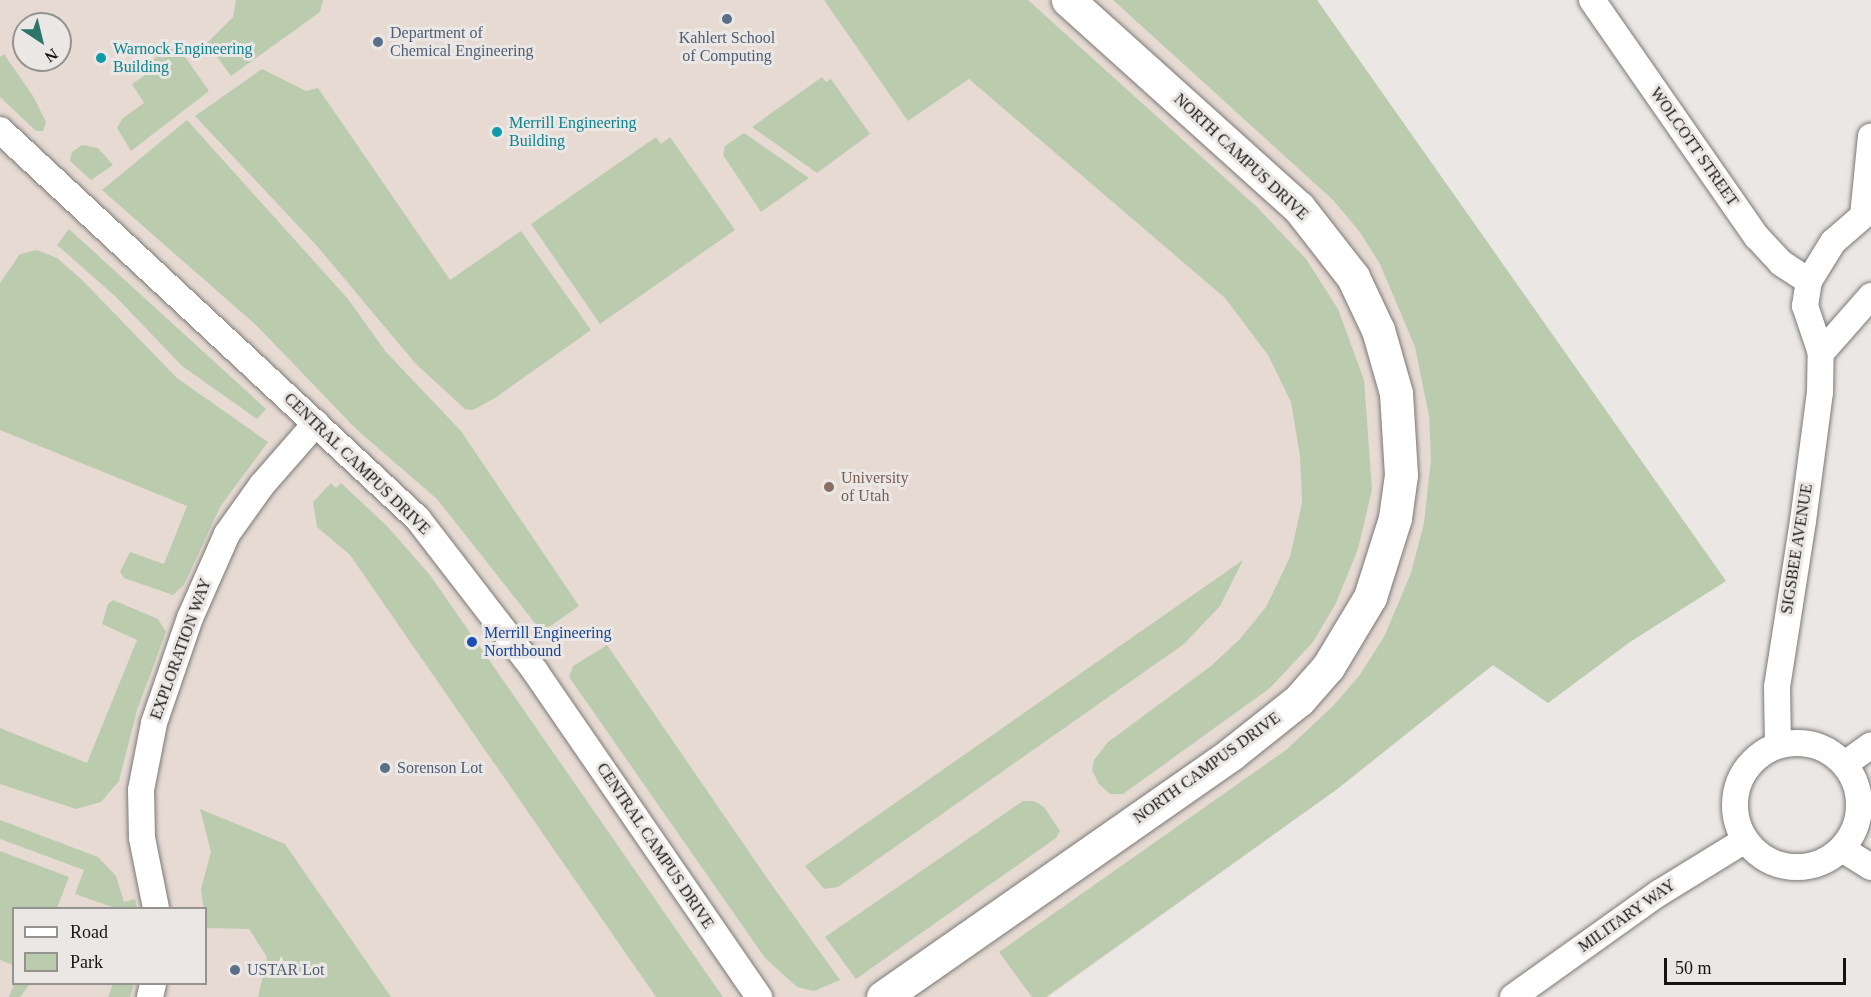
<!DOCTYPE html>
<style>
body{margin:0}
#map{position:relative;width:1871px;height:997px;overflow:hidden;background:#ebe7e4;font-family:Georgia,serif}
div>[style]{position:absolute}
[style*='--x']{left:calc(var(--x)*1px);top:calc(var(--y)*1px);width:calc(var(--w)*1px);rotate:calc(var(--a)*1deg)}
.built>*{inset:0;background:#e6dad3}
.green>*{inset:0;background:#bbccae}
.roads{filter:drop-shadow(0 0 2px #7c7976) drop-shadow(0 0 2px #7c7976)}
.minor>*{height:26px;margin:-13px;padding:0 13px;transform-origin:13px;border-radius:13px;background:#fff}
.minor>.ring{margin:-13px;padding:0;box-sizing:content-box;background:none;border:26px solid #fff;border-radius:50%}
.major>*{height:33px;margin:-16.5px;padding:0 16.5px;transform-origin:16.5px;border-radius:16.5px;background:#fff}
.dots>*{width:16px;height:16px;translate:-50% -50%;box-sizing:border-box;border:3px solid #ebe7e4;border-radius:50%}
span{translate:-50% -50%;white-space:nowrap;text-align:center;line-height:1.15;-webkit-text-stroke:6px #ebe7e4;paint-order:stroke}
.service-label{font-size:16px;color:#4e5e75}
.left{translate:0 -50%;text-align:left}
.culture-label{font-size:16px;color:#0d838f}
.street-label{font-size:16px;color:#151413}
.education-label{font-size:16px;color:#785e54}
.transit-label{font-size:16px;color:#164399}
.legend{position:absolute;left:12px;top:907px;width:195px;height:78px;box-sizing:border-box;background:#ebe7e4;border:2px solid #959390;margin:0;padding:8px 10px;list-style:none;font-size:18px;color:#151413}
.legend li{display:flex;align-items:center;gap:12px;height:30px}
.legend b{width:30px;border:2px solid #959390}
.north{position:absolute;left:12px;top:12px;width:60px;height:60px;box-sizing:border-box;background:#ebe7e4;border:2px solid #959390;border-radius:50%;rotate:145deg;font-size:16px;font-weight:700;line-height:24px;text-align:center;color:#151413}
.north::after{content:'';display:block;margin:auto;width:21px;height:27px;background:#2d7469;clip-path:polygon(50% 0,100% 100%,50% 72%,0 100%)}
.scale{position:absolute;left:1664px;top:958px;width:182px;height:27px;box-sizing:border-box;border:3px solid #151413;border-top:0;padding-left:8px;font-size:18px;line-height:21px;white-space:nowrap;color:#151413;-webkit-text-stroke:4px #ebe7e4;paint-order:stroke}
</style>
<div id="map">
<div class="built">
<i style="clip-path:polygon(evenodd,0 0,1317px 0,1589px 393px,1726px 581px,1630px 642px,1548px 703px,1493px 665px,1336px 790px,1048px 997px,0 997px,0 0,24px 24px,60px 24px,60px 60px,24px 60px,24px 24px,0 0,14px 908px,206px 908px,206px 984px,14px 984px,14px 908px)"></i>
</div>
<div class="green">
<i style="clip-path:polygon(236px 0,323px 0,320px 12px,231px 76px,207px 43px,233px 17px)"></i>
<i style="clip-path:polygon(824px 0,1028px 0,1257px 207px,1306px 259px,1338px 309px,1364px 380px,1372px 490px,1358px 549px,1336px 603px,1313px 642px,1270px 688px,1123px 794px,1110px 794px,1099px 784px,1092px 770px,1094px 760px,1108px 742px,1211px 666px,1240px 639px,1266px 607px,1290px 557px,1302px 503px,1300px 456px,1291px 402px,1268px 355px,1225px 298px,969px 79px,908px 121px)"></i>
<i style="clip-path:polygon(1113px 0,1317px 0,1726px 581px,1630px 642px,1548px 703px,1493px 665px,1336px 790px,1046px 997px,1032px 997px,999px 952px,1286px 750px,1333px 706px,1359px 676px,1384px 637px,1411px 573px,1424px 523px,1431px 459px,1429px 416px,1415px 347px,1380px 264px,1359px 231px,1333px 200px)"></i>
<i style="clip-path:polygon(176px 44px,209px 91px,131px 151px,117px 128px,122px 119px,144px 103px,132px 84px,157px 67px,152px 60px)"></i>
<i style="clip-path:polygon(4px 54px,33px 96px,46px 122px,43px 131px,36px 131px,0 97px,0 57px)"></i>
<i style="clip-path:polygon(262px 69px,306px 91px,318px 88px,450px 280px,521px 231px,591px 330px,495px 398px,473px 410px,465px 409px,415px 363px,317px 246px,195px 116px)"></i>
<i style="clip-path:polygon(822px 77px,826px 82px,831px 79px,870px 134px,817px 173px,752px 127px)"></i>
<i style="clip-path:polygon(187px 120px,348px 299px,386px 352px,461px 431px,579px 606px,542px 632px,437px 499px,356px 429px,257px 326px,102px 190px)"></i>
<i style="clip-path:polygon(744px 133px,809px 178px,761px 212px,723px 155px,725px 146px)"></i>
<i style="clip-path:polygon(656px 137px,661px 144px,670px 137px,735px 230px,600px 324px,531px 224px)"></i>
<i style="clip-path:polygon(82px 145px,98px 148px,113px 165px,91px 180px,70px 161px,72px 152px)"></i>
<i style="clip-path:polygon(69px 229px,266px 409px,257px 419px,182px 366px,116px 297px,57px 245px)"></i>
<i style="clip-path:polygon(37px 250px,57px 258px,81px 279px,177px 378px,268px 442px,220px 507px,184px 585px,173px 595px,124px 578px,120px 572px,130px 552px,164px 564px,187px 506px,0 430px,0 283px,20px 254px)"></i>
<i style="clip-path:polygon(331px 483px,336px 488px,341px 483px,387px 526px,430px 575px,723px 997px,656px 997px,350px 555px,317px 527px,313px 502px)"></i>
<i style="clip-path:polygon(1243px 560px,1220px 606px,1184px 644px,838px 887px,824px 889px,805px 866px)"></i>
<i style="clip-path:polygon(113px 600px,158px 619px,166px 632px,137px 710px,119px 781px,101px 802px,76px 809px,0 784px,0 728px,87px 763px,137px 640px,102px 624px,108px 604px)"></i>
<i style="clip-path:polygon(607px 645px,769px 881px,840px 980px,814px 991px,797px 987px,765px 958px,569px 677px,573px 666px)"></i>
<i style="clip-path:polygon(1023px 801px,1034px 801px,1044px 807px,1060px 831px,1056px 838px,856px 979px,825px 937px)"></i>
<i style="clip-path:polygon(200px 809px,285px 844px,391px 997px,258px 997px,267px 957px,249px 929px,206px 928px,201px 889px,211px 852px)"></i>
<i style="clip-path:polygon(0 820px,98px 857px,116px 876px,124px 902px,135px 899px,137px 908px,115px 908px,75px 894px,84px 870px,0 839px)"></i>
<i style="clip-path:polygon(0 851px,69px 877px,57px 908px,14px 908px,13px 965px,0 960px)"></i>
<i style="clip-path:polygon(14px 984px,30px 984px,20px 997px,9px 997px)"></i>
<i style="clip-path:polygon(113px 984px,134px 984px,130px 997px,108px 997px)"></i>
</div>
<div class="roads">
<div class="minor">
<i style="--x:1592;--y:0;--w:289;--a:55.2"></i>
<i style="--x:1757;--y:237;--w:35;--a:47"></i>
<i style="--x:1781;--y:263;--w:33;--a:33"></i>
<i style="--x:0;--y:130;--w:571;--a:42.94"></i>
<i style="--x:418;--y:519;--w:192;--a:52.4"></i>
<i style="--x:535;--y:671;--w:396;--a:55.5"></i>
<i style="--x:1821;--y:353;--w:50;--a:-108.8"></i>
<i style="--x:1805;--y:306;--w:25;--a:-81"></i>
<i style="--x:1809;--y:281;--w:46;--a:-58.4"></i>
<i style="--x:1833;--y:242;--w:40;--a:-41"></i>
<i style="--x:1863;--y:216;--w:80;--a:-84.3"></i>
<i class="ring" style="left:1735px;top:743px;width:98px;height:98px"></i>
<i style="--x:1778;--y:745;--w:58;--a:-91"></i>
<i style="--x:1777;--y:687;--w:168;--a:-81.1"></i>
<i style="--x:1803;--y:521;--w:130;--a:-82.5"></i>
<i style="--x:1820;--y:392;--w:39;--a:-89"></i>
<i style="--x:1821;--y:353;--w:76;--a:-48.7"></i>
<i style="--x:1845;--y:764;--w:32;--a:-36"></i>
<i style="--x:1842;--y:849;--w:34;--a:32"></i>
<i style="--x:156;--y:908;--w:71;--a:-101.3"></i>
<i style="--x:142;--y:838;--w:48;--a:-91.2"></i>
<i style="--x:141;--y:790;--w:68;--a:-79"></i>
<i style="--x:154;--y:723;--w:111;--a:-71.1"></i>
<i style="--x:190;--y:618;--w:92;--a:-66.2"></i>
<i style="--x:227;--y:534;--w:60;--a:-54.5"></i>
<i style="--x:262;--y:485;--w:82;--a:-48.9"></i>
<i style="--x:150;--y:997;--w:13;--a:-77"></i>
<i style="--x:1513;--y:997;--w:179;--a:-35.5"></i>
<i style="--x:1659;--y:893;--w:101;--a:-31.6"></i>
</div>
<div class="major">
<i style="--x:883;--y:997;--w:424;--a:-34.9"></i>
<i style="--x:1231;--y:754;--w:87;--a:-38.5"></i>
<i style="--x:1299;--y:700;--w:44;--a:-48.7"></i>
<i style="--x:1328;--y:667;--w:82;--a:-59"></i>
<i style="--x:1370;--y:597;--w:83;--a:-72.4"></i>
<i style="--x:1395;--y:518;--w:43;--a:-82.1"></i>
<i style="--x:1401;--y:475;--w:82;--a:-93.5"></i>
<i style="--x:1396;--y:393;--w:66;--a:-105.9"></i>
<i style="--x:1378;--y:330;--w:59;--a:-115.3"></i>
<i style="--x:1353;--y:277;--w:88;--a:-128"></i>
<i style="--x:1299;--y:208;--w:311;--a:-138"></i>
</div>
</div>
<div class="dots">
<i style="left:727px;top:19px;background:#5c6f8a"></i>
<i style="left:378px;top:42px;background:#5c6f8a"></i>
<i style="left:101px;top:58px;background:#0f9aa8"></i>
<i style="left:497px;top:132px;background:#0f9aa8"></i>
<i style="left:829px;top:487px;background:#8d6e63"></i>
<i style="left:472px;top:642px;background:#1a4fb4"></i>
<i style="left:385px;top:768px;background:#5c6f8a"></i>
<i style="left:235px;top:970px;background:#5c6f8a"></i>
</div>
<div class="service-label">
<span class="left" style="left:390px;top:42px">Department of<br>Chemical Engineering</span>
<span style="left:727px;top:47px">Kahlert School<br>of Computing</span>
<span class="left" style="left:397px;top:768px">Sorenson Lot</span>
<span class="left" style="left:247px;top:970px">USTAR Lot</span>
</div>
<div class="culture-label">
<span class="left" style="left:113px;top:58px">Warnock Engineering<br>Building</span>
<span class="left" style="left:509px;top:132px">Merrill Engineering<br>Building</span>
</div>
<div class="street-label">
<span style="left:1694px;top:147px;rotate:55deg">WOLCOTT STREET</span>
<span style="left:1241px;top:157px;rotate:43deg">NORTH CAMPUS DRIVE</span>
<span style="left:357px;top:464px;rotate:44deg">CENTRAL CAMPUS DRIVE</span>
<span style="left:1797px;top:549px;rotate:-81deg">SIGSBEE AVENUE</span>
<span style="left:181px;top:649px;rotate:-70deg">EXPLORATION WAY</span>
<span style="left:1207px;top:768px;rotate:-36deg">NORTH CAMPUS DRIVE</span>
<span style="left:655px;top:846px;rotate:56deg">CENTRAL CAMPUS DRIVE</span>
<span style="left:1627px;top:916px;rotate:-35deg">MILITARY WAY</span>
</div>
<div class="education-label">
<span class="left" style="left:841px;top:487px">University<br>of Utah</span>
</div>
<div class="transit-label">
<span class="left" style="left:484px;top:642px">Merrill Engineering<br>Northbound</span>
</div>
<ul class="legend">
<li><b style="height:8px;background:#fff"></b>Road</li>
<li><b style="height:16px;background:#bbccae"></b>Park</li>
</ul>
<div class="north">N</div>
<div class="scale">50 m</div>
</div>
